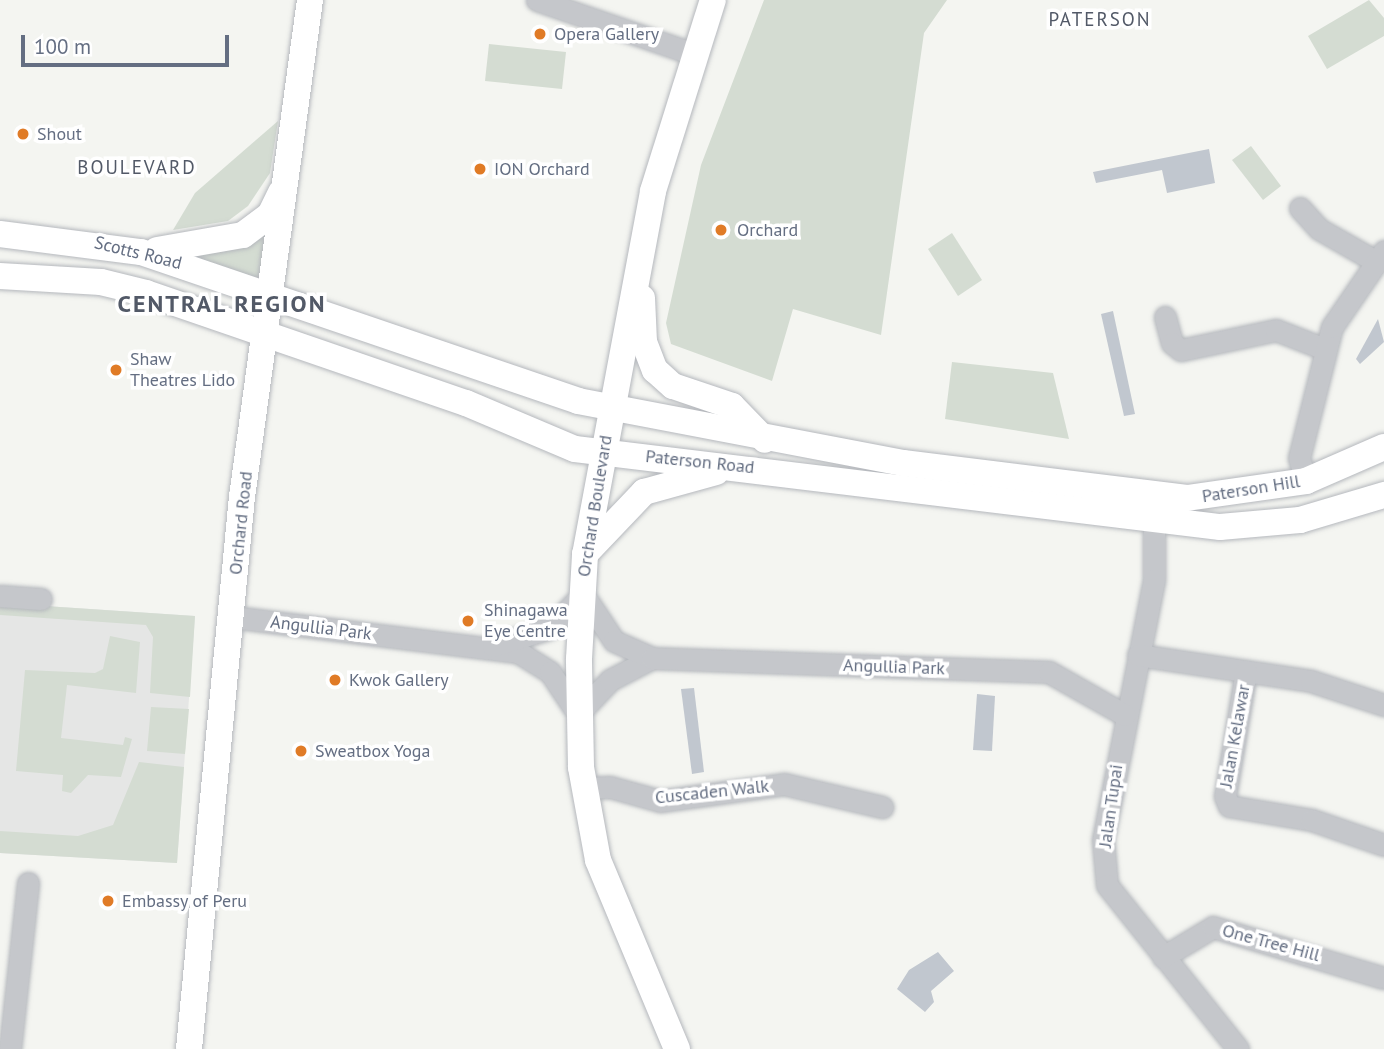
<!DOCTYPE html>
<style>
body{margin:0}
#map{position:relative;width:1384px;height:1049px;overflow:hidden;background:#f4f5f1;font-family:"PT Sans",sans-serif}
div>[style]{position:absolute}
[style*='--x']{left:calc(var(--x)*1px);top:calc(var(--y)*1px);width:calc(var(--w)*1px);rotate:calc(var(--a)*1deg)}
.built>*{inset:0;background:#e5e6e5}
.green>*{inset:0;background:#d4dcd2}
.water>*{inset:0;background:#c1c7cf}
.roads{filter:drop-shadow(0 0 2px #b5b8bd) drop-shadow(0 0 2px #b5b8bd)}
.minor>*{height:21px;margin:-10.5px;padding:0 10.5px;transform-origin:10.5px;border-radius:10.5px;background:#c5c7cb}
.major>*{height:26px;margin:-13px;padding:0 13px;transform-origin:13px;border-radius:13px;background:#fff}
.dots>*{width:19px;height:19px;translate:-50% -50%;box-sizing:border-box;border:4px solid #fff;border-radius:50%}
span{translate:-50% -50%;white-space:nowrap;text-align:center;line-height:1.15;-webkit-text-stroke:7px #fff;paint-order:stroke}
.poi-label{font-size:18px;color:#646e82}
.left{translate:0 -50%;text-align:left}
.street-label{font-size:18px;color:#646e82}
.neighbourhood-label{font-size:19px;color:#525967;letter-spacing:2px}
.district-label{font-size:24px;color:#525967;font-weight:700;letter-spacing:2px}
.scale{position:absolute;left:21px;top:35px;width:208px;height:32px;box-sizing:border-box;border:4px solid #646e82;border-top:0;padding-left:9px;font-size:21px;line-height:24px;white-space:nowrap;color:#646e82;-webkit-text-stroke:5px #fff;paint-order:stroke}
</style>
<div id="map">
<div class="built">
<i style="clip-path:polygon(0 603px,195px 616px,177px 863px,0 853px)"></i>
</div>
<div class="green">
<i style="clip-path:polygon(764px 0,947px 0,924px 33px,881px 335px,793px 309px,772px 381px,671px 344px,666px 323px,701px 165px)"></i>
<i style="clip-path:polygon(1369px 0,1384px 18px,1384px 36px,1327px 69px,1308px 36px)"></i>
<i style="clip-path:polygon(489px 44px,566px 52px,562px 89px,485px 81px)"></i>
<i style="clip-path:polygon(278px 121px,270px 173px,248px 206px,228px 221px,173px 230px,195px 193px)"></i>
<i style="clip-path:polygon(1251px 146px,1281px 186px,1263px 200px,1232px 160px)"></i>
<i style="clip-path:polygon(270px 215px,272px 296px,141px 252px)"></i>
<i style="clip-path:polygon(952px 233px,982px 280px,958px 296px,928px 249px)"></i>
<i style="clip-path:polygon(952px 362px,1053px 373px,1069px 439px,945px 419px)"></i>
<i style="clip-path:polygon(0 603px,195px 616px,190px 697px,150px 693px,153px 637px,146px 625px,0 615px)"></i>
<i style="clip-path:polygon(110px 636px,140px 642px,136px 693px,67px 685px,61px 738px,123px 745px,125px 737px,132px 739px,121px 777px,88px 775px,71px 793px,62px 791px,63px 775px,16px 771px,25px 670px,95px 673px,103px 669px)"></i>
<i style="clip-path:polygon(151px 707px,189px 709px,185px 754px,147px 751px)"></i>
<i style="clip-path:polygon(139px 762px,184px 767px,177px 863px,0 853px,0 831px,78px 836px,113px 825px)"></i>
</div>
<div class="water">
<i style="clip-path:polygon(1209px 149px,1215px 183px,1167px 193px,1162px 170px,1096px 183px,1093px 172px)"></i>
<i style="clip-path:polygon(1113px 311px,1135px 414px,1124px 416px,1101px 314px)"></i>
<i style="clip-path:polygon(1378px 319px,1384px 342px,1360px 364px,1356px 359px)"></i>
<i style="clip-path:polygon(694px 688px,704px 772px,692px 774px,681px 689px)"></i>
<i style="clip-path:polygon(977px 694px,995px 696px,992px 751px,973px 750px)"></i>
<i style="clip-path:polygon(938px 952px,954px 971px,931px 991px,934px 1002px,925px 1012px,897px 989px,909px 970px)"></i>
</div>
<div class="roads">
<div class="minor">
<i style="--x:537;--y:0;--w:166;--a:19"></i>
<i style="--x:1300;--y:208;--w:28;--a:48"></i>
<i style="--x:1319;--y:229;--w:64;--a:29.7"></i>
<i style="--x:1165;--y:317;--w:27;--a:75"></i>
<i style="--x:1172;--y:343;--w:11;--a:38"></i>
<i style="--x:1181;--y:350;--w:97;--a:-11.9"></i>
<i style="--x:1276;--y:330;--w:53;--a:21.2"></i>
<i style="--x:1306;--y:481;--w:24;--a:-107"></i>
<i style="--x:1299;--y:458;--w:135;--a:-75.9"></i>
<i style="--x:1332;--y:327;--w:92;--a:-55.6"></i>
<i style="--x:1154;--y:521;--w:59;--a:90"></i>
<i style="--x:1154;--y:580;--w:265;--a:101.1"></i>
<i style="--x:1103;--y:840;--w:45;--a:84.9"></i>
<i style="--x:1107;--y:885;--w:210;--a:51.4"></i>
<i style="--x:0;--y:596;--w:41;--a:4.2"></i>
<i style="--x:232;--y:617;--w:288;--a:7"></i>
<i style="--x:518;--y:652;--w:38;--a:32"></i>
<i style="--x:550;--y:672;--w:50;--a:56.3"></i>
<i style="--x:578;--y:714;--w:47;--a:-46.7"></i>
<i style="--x:610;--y:680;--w:47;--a:-27.6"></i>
<i style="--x:493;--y:646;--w:60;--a:-17.5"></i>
<i style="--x:550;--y:628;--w:47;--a:-45.9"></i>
<i style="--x:583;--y:594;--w:56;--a:56.6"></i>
<i style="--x:614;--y:641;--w:42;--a:24.1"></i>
<i style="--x:652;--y:658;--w:397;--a:2"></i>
<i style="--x:1049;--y:672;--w:87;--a:29.5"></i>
<i style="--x:1138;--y:655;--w:175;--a:8.5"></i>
<i style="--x:1311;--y:681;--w:77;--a:18.2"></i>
<i style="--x:1246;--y:671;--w:127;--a:99.5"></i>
<i style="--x:1225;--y:796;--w:11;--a:68"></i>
<i style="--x:1229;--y:806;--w:84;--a:9.6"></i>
<i style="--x:1312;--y:820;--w:76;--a:19.1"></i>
<i style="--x:584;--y:788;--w:26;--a:-2"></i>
<i style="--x:610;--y:787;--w:52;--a:15.6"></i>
<i style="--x:660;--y:801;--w:125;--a:-7.8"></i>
<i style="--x:784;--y:784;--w:101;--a:13.2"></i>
<i style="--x:1163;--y:957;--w:58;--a:-31"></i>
<i style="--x:1213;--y:927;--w:178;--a:16.6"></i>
<i style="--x:10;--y:1049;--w:167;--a:-83.8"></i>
</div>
<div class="major">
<i style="--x:0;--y:234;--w:142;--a:7.3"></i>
<i style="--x:141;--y:252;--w:462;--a:18.8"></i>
<i style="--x:578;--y:401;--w:331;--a:10.8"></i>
<i style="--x:903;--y:463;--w:286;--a:7"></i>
<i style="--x:1187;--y:498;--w:120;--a:-8.1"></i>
<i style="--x:1306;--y:481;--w:85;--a:-23.6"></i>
<i style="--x:157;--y:250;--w:87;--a:-9.9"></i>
<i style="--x:243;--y:235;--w:34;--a:-37"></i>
<i style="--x:270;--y:215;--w:25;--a:-64"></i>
<i style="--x:0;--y:276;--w:101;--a:3.4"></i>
<i style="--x:101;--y:282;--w:46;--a:13.7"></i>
<i style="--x:146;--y:293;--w:338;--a:19"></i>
<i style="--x:466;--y:403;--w:118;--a:22.9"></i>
<i style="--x:575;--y:449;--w:650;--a:6.9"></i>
<i style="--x:1220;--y:527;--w:80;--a:-5"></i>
<i style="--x:1300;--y:520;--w:88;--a:-16.6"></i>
<i style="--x:642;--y:298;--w:44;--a:87.4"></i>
<i style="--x:644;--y:342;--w:30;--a:69"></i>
<i style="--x:655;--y:370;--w:24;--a:42"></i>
<i style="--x:673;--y:386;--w:62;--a:18.7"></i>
<i style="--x:732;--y:406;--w:47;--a:45.9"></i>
<i style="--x:585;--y:554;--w:86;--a:-46.4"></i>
<i style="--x:644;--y:492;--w:75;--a:-15.5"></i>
<i style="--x:189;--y:1049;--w:555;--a:-84.52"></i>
<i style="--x:242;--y:497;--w:502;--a:-82.21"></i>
<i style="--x:677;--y:1049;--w:205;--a:-112.7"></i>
<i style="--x:598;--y:860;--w:95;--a:-100.4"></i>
<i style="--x:581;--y:767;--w:108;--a:-91.1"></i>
<i style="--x:579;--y:659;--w:104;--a:-86.7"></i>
<i style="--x:585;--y:555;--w:370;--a:-79.4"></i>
<i style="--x:653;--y:191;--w:200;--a:-72.6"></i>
</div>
</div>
<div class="dots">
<i style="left:540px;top:34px;background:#e07b26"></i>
<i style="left:23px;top:134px;background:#e07b26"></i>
<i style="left:480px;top:169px;background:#e07b26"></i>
<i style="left:721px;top:230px;background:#e07b26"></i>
<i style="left:116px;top:370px;background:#e07b26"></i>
<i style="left:468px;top:621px;background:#e07b26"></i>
<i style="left:335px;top:680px;background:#e07b26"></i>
<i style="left:301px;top:751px;background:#e07b26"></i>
<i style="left:108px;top:901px;background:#e07b26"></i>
</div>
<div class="poi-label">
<span class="left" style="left:554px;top:34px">Opera Gallery</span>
<span class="left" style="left:37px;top:134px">Shout</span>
<span class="left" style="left:494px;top:169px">ION Orchard</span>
<span class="left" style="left:737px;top:230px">Orchard</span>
<span class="left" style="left:130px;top:370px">Shaw<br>Theatres Lido</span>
<span class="left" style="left:484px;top:621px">Shinagawa<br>Eye Centre</span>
<span class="left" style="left:349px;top:680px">Kwok Gallery</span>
<span class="left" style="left:315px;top:751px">Sweatbox Yoga</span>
<span class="left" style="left:122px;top:901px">Embassy of Peru</span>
</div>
<div class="street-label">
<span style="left:138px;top:253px;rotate:14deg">Scotts Road</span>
<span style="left:700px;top:462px;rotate:6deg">Paterson Road</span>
<span style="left:1251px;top:489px;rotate:-9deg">Paterson Hill</span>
<span style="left:595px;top:506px;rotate:-81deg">Orchard Boulevard</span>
<span style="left:241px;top:523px;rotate:-84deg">Orchard Road</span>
<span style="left:321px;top:628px;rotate:7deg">Angullia Park</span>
<span style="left:894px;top:667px;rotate:2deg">Angullia Park</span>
<span style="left:1235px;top:736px;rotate:-80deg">Jalan Kelawar</span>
<span style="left:712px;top:792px;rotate:-6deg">Cuscaden Walk</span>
<span style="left:1111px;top:806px;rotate:-82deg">Jalan Tupai</span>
<span style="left:1271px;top:943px;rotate:15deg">One Tree Hill</span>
</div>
<div class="neighbourhood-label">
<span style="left:1100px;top:20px">PATERSON</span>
<span style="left:137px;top:168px">BOULEVARD</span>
</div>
<div class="district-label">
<span style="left:222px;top:304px">CENTRAL REGION</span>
</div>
<div class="scale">100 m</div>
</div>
